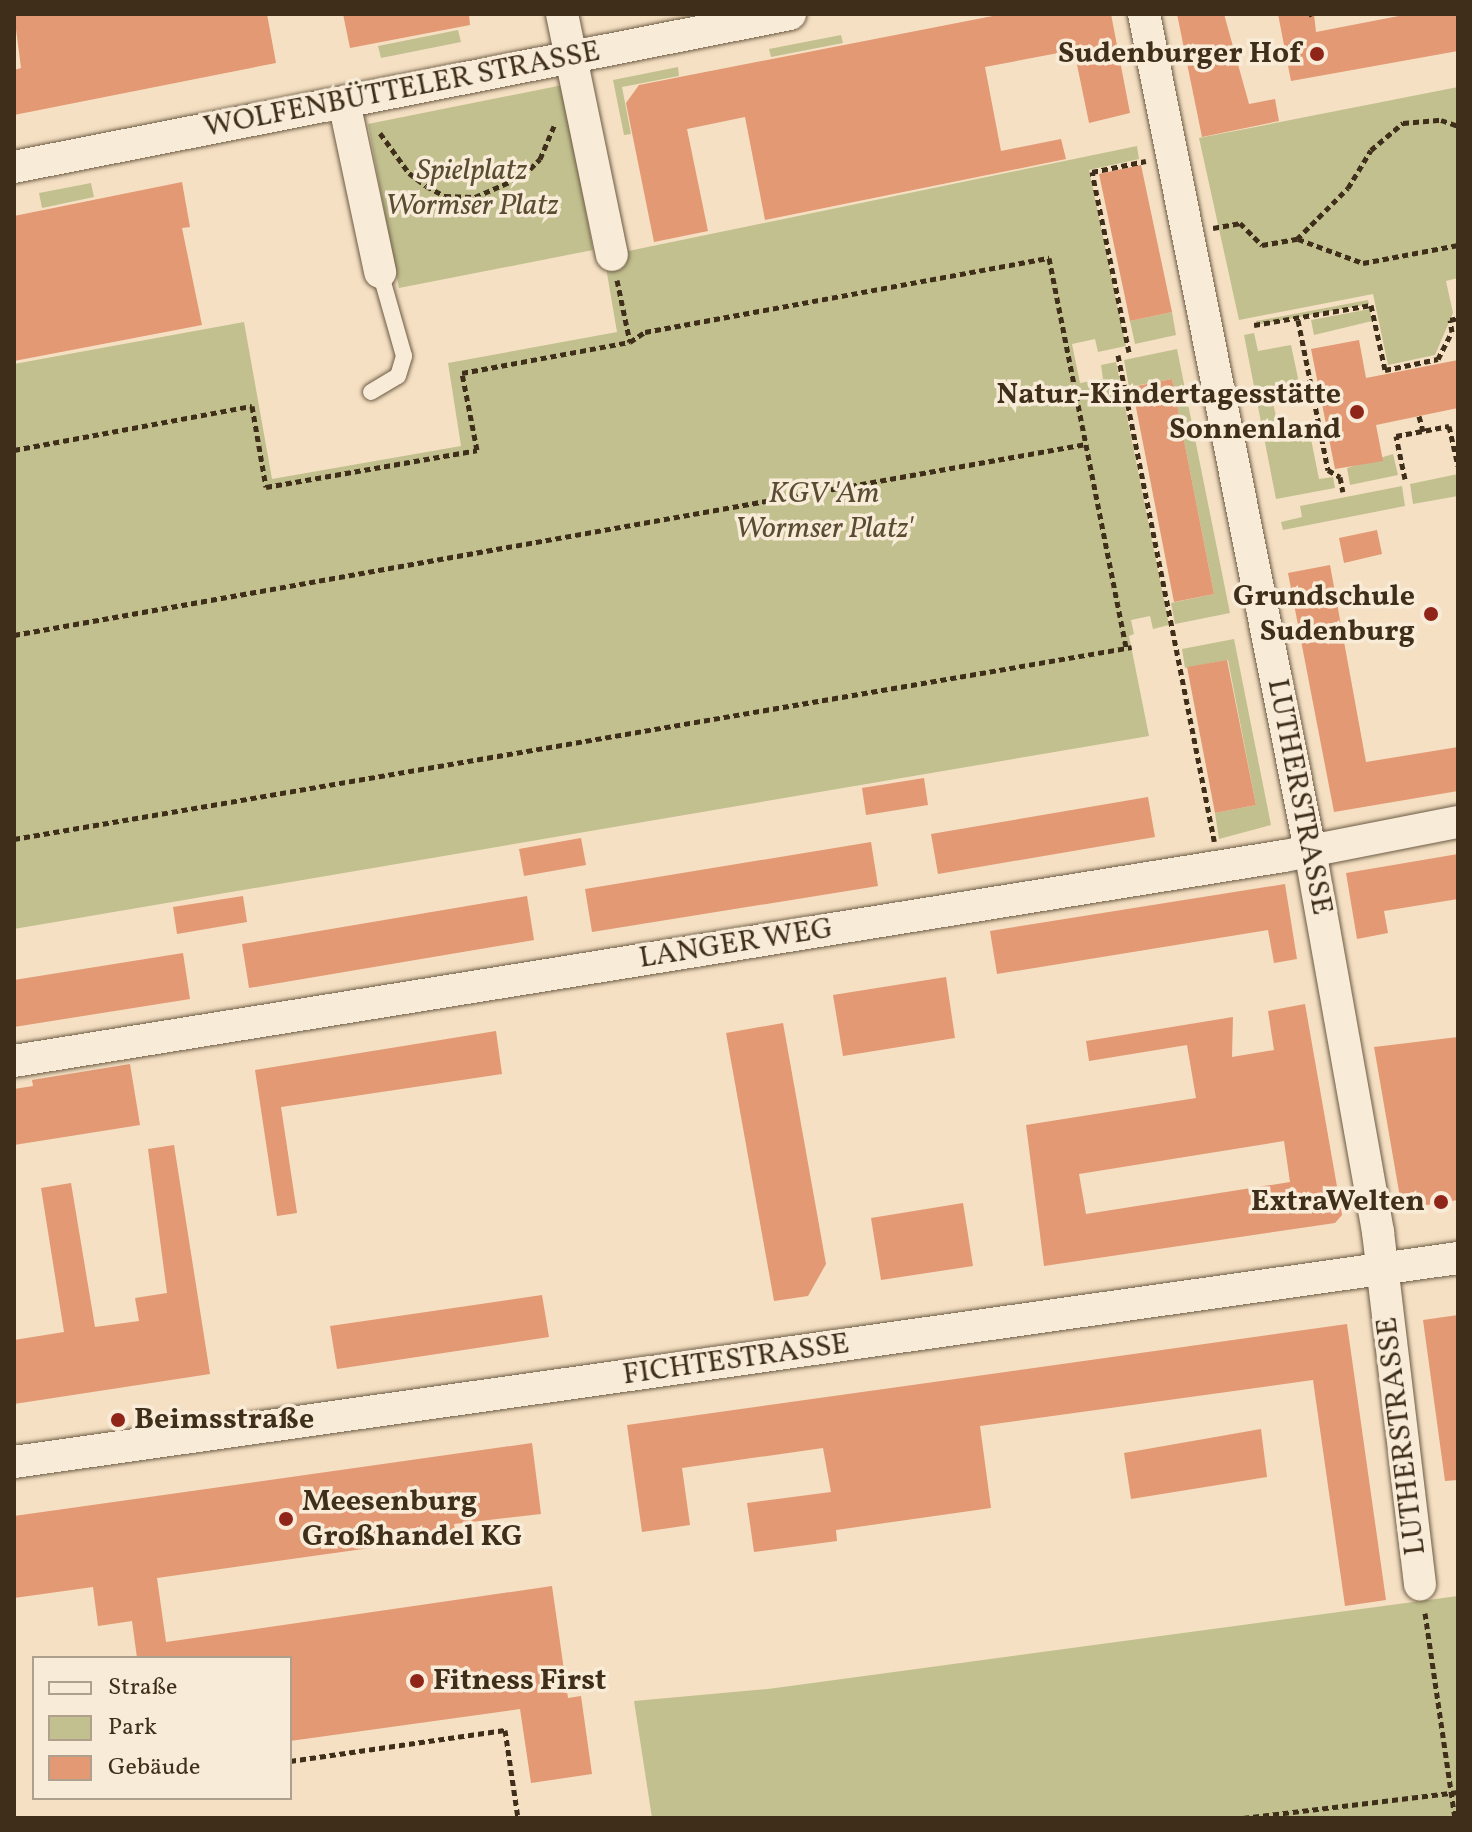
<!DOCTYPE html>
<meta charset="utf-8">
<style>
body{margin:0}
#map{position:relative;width:1472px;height:1832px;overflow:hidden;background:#f5e0c3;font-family:Vollkorn,serif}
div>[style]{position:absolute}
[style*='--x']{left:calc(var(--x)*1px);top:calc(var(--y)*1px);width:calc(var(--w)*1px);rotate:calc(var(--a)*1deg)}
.green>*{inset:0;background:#c2c08f}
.building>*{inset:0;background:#e29974}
.path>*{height:5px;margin-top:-2.5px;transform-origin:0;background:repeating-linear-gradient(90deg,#3f2f1a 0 6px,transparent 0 10px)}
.roads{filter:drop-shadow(0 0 2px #6c5b44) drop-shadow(0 0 2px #6c5b44)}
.service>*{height:16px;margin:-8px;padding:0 8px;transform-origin:8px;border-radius:8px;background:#f8ebd8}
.minor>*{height:32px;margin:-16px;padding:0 16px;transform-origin:16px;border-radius:16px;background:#f8ebd8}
.dots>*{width:22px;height:22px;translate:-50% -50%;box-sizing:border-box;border:4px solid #f8ebd8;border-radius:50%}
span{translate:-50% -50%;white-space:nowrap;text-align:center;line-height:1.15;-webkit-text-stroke:7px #f8ebd8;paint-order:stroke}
.poi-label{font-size:30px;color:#3f2f1a;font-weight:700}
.right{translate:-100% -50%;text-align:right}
.left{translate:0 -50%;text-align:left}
.street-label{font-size:30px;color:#3f2f1a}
.park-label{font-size:30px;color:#594c31;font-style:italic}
.frame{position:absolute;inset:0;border:16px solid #3f2f1a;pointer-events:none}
.legend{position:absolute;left:32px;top:1656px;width:260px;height:144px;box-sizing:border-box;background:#f8ebd8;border:2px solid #aea08c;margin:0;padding:10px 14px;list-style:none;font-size:24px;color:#3f2f1a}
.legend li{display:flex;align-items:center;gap:16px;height:40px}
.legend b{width:40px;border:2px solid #aea08c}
</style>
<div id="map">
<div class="green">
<i style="clip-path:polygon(458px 30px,461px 42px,381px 58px,378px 46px)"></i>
<i style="clip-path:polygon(841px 35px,843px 43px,771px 57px,769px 49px)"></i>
<i style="clip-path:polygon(678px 67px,679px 76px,622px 87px,631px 134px,624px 135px,613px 80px)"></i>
<i style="clip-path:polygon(563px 85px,593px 250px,399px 288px,368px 124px)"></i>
<i style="clip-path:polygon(1458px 87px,1458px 278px,1446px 281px,1453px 313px,1435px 355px,1388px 365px,1373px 294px,1239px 320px,1199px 138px)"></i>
<i style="clip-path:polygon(1137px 146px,1139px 159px,1089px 170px,1126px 346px,1098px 352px,1095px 339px,1072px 344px,1080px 383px,1103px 379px,1101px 365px,1116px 362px,1169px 625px,1153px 629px,1150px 616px,1131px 620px,1134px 634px,1129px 636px,1149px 736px,14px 929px,14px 364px,244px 322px,272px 479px,461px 446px,448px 363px,617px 332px,604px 256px)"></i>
<i style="clip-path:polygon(91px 183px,94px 197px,42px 208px,39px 193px)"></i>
<i style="clip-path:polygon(1368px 300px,1369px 304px,1256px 325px,1256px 321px)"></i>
<i style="clip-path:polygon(1370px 309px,1372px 321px,1314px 335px,1311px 320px)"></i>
<i style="clip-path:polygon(1172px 312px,1176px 335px,1135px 344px,1130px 321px)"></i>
<i style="clip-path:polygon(1254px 333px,1258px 351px,1291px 345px,1302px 397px,1273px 403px,1280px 434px,1309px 429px,1319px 479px,1333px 477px,1335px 488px,1276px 499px,1244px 335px)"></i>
<i style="clip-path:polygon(1177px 349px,1230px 613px,1175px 624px,1171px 603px,1214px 594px,1172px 379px,1129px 387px,1124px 360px)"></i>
<i style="clip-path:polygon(1393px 454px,1398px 475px,1350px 485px,1347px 468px)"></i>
<i style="clip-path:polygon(1458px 474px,1458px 496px,1413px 504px,1410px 484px)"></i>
<i style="clip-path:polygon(1402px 486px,1405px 506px,1283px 530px,1281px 522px,1302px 517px,1300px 506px)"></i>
<i style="clip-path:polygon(1234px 639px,1271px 825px,1219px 839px,1215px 813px,1256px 805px,1228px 660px,1185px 668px,1182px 649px)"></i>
<i style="clip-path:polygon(1458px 1596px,1458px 1818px,652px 1818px,634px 1701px,768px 1689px)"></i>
</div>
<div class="building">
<i style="clip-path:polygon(14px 14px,267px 14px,276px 63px,14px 115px,14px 70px,21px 68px)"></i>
<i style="clip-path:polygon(343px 14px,469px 14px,470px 25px,350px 48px)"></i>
<i style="clip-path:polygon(1003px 14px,1111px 14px,1130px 113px,1089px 123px,1074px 50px,985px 67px,1001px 151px,1061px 139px,1066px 159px,765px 220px,745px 117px,687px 129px,708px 231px,654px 242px,626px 103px,639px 85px)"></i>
<i style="clip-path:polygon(1177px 14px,1224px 14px,1249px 104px,1275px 99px,1279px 121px,1202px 137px)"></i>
<i style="clip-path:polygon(1278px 14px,1314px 14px,1316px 32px,1409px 14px,1458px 14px,1458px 51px,1291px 81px)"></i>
<i style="clip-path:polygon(1141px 165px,1172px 312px,1130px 321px,1099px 174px)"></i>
<i style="clip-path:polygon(182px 182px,190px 227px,182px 228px,202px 325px,14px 361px,14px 216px)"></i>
<i style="clip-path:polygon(1359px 340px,1366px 378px,1458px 360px,1458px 408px,1376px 425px,1383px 461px,1335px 469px,1311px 349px)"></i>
<i style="clip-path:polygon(1172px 379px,1214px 594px,1174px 602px,1132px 387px)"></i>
<i style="clip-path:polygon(1377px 530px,1382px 554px,1344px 563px,1339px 538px)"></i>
<i style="clip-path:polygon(1330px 565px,1366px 762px,1458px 747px,1458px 791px,1334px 812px,1288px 573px)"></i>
<i style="clip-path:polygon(1227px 660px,1256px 805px,1215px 813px,1187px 667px)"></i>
<i style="clip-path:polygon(924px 778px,928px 805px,866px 815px,862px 788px)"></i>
<i style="clip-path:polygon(1148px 797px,1155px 837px,938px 874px,931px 834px)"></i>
<i style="clip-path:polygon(581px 838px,586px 865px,524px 876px,519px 849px)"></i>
<i style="clip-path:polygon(871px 842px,878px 886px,592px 932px,585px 889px)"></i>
<i style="clip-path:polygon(1458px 854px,1458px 899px,1384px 911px,1388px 933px,1357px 939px,1346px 873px)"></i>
<i style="clip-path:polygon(1285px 884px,1297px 959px,1274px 963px,1268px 930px,997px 974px,990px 931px)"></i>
<i style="clip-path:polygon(243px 896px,247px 922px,177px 934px,173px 907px)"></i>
<i style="clip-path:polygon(527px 896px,534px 940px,249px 988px,242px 944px)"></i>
<i style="clip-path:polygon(183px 953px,190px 999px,14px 1027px,14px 980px)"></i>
<i style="clip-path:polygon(946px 977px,955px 1038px,843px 1056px,833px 995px)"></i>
<i style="clip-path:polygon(evenodd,1305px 1004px,1342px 1215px,1335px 1223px,1044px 1266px,1026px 1125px,1196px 1098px,1187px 1045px,1089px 1061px,1086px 1041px,1233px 1017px,1232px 1057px,1274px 1050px,1268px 1011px,1305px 1004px,1284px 1141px,1290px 1182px,1086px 1214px,1079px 1174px,1284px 1141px)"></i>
<i style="clip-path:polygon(783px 1023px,826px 1264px,808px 1296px,774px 1301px,726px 1033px)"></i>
<i style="clip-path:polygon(496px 1031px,502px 1074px,281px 1107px,297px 1213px,277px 1216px,255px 1070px)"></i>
<i style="clip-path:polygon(1458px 1037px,1458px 1200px,1402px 1209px,1374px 1047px)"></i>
<i style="clip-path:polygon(130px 1064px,140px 1125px,14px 1145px,14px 1089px,33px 1086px,32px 1080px)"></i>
<i style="clip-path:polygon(174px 1145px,210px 1374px,14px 1404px,14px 1340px,64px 1332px,41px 1188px,71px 1183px,95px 1327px,139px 1321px,135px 1298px,167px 1293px,148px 1149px)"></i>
<i style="clip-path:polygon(963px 1203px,973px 1266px,881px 1280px,871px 1218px)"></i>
<i style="clip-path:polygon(542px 1295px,549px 1337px,337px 1369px,330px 1326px)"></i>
<i style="clip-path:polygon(1458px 1315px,1458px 1480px,1445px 1481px,1423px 1320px)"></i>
<i style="clip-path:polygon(1347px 1324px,1386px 1600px,1345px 1606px,1313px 1380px,980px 1426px,991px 1508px,836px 1530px,837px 1541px,754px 1552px,747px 1503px,831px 1492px,823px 1448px,682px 1468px,690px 1525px,642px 1532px,627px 1425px)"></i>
<i style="clip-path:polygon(1261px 1429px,1267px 1477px,1131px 1499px,1124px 1453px)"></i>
<i style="clip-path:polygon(532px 1443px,541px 1514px,454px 1524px,456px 1536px,157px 1578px,166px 1642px,552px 1586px,568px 1698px,581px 1696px,592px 1774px,531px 1783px,520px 1709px,290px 1741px,290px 1658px,137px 1658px,132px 1621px,98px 1626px,93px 1587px,14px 1598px,14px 1516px)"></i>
</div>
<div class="path">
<i style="--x:1311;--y:14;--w:2;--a:63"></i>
<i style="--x:380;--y:133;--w:49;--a:54.1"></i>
<i style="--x:409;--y:173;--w:21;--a:37"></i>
<i style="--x:426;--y:186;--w:21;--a:28"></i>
<i style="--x:445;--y:196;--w:30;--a:2"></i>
<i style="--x:475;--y:197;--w:52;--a:-23.6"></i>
<i style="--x:523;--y:176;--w:24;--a:-45"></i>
<i style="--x:540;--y:159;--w:36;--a:-67"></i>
<i style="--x:1213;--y:228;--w:27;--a:-10"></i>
<i style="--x:1240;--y:223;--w:31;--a:45"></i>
<i style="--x:1262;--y:245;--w:36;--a:-10"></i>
<i style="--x:1297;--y:239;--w:72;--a:-45"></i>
<i style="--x:1348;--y:188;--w:44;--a:-58.8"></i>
<i style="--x:1371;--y:150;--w:42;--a:-40.2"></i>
<i style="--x:1403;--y:123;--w:38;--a:-5"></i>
<i style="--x:1441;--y:120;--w:18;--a:19"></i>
<i style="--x:1298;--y:239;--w:69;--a:20.3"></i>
<i style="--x:1363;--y:263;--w:97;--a:-10.7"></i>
<i style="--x:617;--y:280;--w:63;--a:78.2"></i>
<i style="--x:1298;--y:320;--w:153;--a:78.7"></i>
<i style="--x:1328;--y:470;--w:14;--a:30"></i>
<i style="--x:1340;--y:477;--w:15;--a:79"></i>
<i style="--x:1254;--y:325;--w:119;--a:-9.7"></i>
<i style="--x:1371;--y:305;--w:66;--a:77.8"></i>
<i style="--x:1385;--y:370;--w:54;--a:-11.7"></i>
<i style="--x:1438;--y:359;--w:30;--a:-63"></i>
<i style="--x:1452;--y:332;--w:12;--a:-99"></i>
<i style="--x:1450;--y:320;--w:8;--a:-14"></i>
<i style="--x:1129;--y:352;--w:184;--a:-101.6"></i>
<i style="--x:1092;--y:172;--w:55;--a:-11.5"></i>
<i style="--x:1118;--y:355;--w:496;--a:78.8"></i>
<i style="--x:1419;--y:416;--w:16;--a:75"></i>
<i style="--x:14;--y:450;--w:242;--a:-10.5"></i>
<i style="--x:252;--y:406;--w:82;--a:80.2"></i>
<i style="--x:266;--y:487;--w:214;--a:-9.9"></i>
<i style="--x:477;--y:450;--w:78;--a:-101"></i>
<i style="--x:462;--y:373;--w:171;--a:-10.5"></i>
<i style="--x:630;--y:342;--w:18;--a:-34"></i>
<i style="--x:645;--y:332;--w:411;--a:-10.4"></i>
<i style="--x:1049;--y:258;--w:398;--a:78.8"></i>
<i style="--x:1405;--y:479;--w:44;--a:-101.8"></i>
<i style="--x:1396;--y:436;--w:54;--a:-10.7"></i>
<i style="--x:1449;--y:426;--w:41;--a:77.3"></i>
<i style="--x:14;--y:635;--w:1089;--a:-10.1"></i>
<i style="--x:14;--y:839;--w:1134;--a:-9.74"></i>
<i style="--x:1425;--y:1613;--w:207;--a:81.7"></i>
<i style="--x:290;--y:1761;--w:217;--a:-8.2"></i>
<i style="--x:505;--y:1730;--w:89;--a:81.6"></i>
<i style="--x:1243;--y:1818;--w:217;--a:-6.9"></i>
</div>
<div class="roads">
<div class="service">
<i style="--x:371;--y:392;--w:31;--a:-31"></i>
<i style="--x:398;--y:376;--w:21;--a:-73"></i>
<i style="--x:404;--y:356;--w:87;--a:-105.9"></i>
</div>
<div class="minor">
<i style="--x:562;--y:14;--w:246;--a:78.3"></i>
<i style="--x:1144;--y:14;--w:852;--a:78.77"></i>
<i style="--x:1310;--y:850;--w:388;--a:79.9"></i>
<i style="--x:1378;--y:1232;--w:355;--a:83.2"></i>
<i style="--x:344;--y:102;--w:174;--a:78"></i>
<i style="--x:14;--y:167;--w:791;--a:-11.15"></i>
<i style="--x:14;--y:1061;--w:1286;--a:-9.17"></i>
<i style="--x:1284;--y:856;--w:177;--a:-11.1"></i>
<i style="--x:14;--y:1462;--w:1458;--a:-8.04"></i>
</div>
</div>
<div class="dots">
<i style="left:1317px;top:54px;background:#8f2418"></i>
<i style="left:1357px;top:412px;background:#8f2418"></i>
<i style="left:1431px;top:614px;background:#8f2418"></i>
<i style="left:1441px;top:1202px;background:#8f2418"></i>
<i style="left:118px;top:1420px;background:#8f2418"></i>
<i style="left:286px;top:1519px;background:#8f2418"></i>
<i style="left:417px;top:1681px;background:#8f2418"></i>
</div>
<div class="poi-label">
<span class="right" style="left:1301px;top:54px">Sudenburger Hof</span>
<span class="right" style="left:1341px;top:412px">Natur-Kindertagesstätte<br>Sonnenland</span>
<span class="right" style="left:1415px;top:614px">Grundschule<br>Sudenburg</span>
<span class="right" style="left:1425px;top:1202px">ExtraWelten</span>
<span class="left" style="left:134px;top:1420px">Beimsstraße</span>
<span class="left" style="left:302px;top:1519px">Meesenburg<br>Großhandel KG</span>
<span class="left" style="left:433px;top:1681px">Fitness First</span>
</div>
<div class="street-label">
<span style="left:402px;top:90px;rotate:-11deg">WOLFENBÜTTELER STRASSE</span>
<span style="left:1299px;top:797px;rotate:79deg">LUTHERSTRASSE</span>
<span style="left:736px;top:944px;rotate:-9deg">LANGER WEG</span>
<span style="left:736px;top:1360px;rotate:-8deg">FICHTESTRASSE</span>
<span style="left:1402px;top:1436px;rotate:-97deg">LUTHERSTRASSE</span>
</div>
<div class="park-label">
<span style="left:472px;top:188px">Spielplatz<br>Wormser Platz</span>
<span style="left:824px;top:511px">KGV 'Am<br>Wormser Platz'</span>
</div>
<div class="frame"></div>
<ul class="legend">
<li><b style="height:10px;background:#f8ebd8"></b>Straße</li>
<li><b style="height:22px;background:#c2c08f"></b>Park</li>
<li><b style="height:22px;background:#e29974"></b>Gebäude</li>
</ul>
</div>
